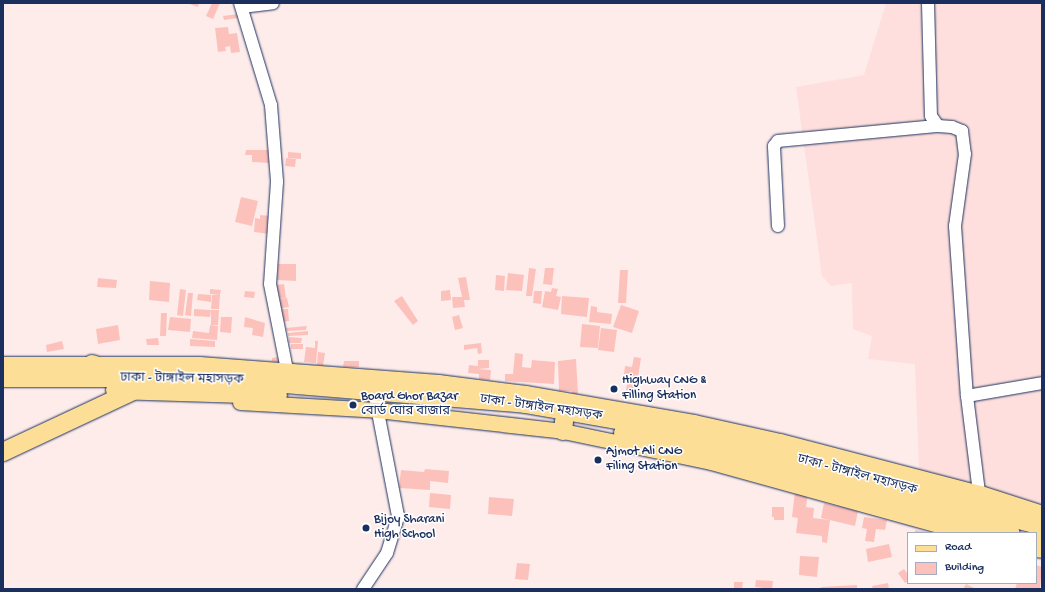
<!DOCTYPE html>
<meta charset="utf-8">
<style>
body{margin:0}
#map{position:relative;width:1045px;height:592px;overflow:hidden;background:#feeceb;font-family:"Gochi Hand","Noto Sans Bengali",sans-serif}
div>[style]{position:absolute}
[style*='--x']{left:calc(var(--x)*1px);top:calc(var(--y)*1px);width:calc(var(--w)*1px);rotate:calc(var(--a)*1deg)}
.built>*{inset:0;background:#fedfdd}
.building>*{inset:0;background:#fdc1bc}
.roads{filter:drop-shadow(0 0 1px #1b2f5e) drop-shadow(0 0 1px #1b2f5e)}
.minor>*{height:12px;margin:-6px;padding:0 6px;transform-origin:6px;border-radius:6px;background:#fff}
.major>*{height:15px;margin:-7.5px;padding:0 7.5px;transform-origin:7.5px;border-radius:7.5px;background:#fdde96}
.highway>*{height:18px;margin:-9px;padding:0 9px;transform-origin:9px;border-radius:9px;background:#fdde96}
.dots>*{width:11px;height:11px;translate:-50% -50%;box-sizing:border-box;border:2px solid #fff;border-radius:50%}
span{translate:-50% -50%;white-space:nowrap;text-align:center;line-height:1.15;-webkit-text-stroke:3px #fff;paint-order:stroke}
.street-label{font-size:13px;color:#1b2f5e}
.poi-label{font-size:13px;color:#1b2f5e}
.left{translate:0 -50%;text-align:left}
.frame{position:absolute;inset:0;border:4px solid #1b2f5e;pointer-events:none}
.legend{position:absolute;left:907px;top:532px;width:130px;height:52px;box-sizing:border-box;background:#fff;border:1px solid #a4acbf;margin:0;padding:5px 7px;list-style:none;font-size:12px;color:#1b2f5e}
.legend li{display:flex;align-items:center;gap:8px;height:20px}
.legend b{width:20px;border:1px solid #a4acbf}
</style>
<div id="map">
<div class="built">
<i style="clip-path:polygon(886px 3px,1042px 3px,1042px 504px,985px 488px,957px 487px,919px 469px,915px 364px,868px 359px,872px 336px,853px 329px,852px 283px,831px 286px,822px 276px,796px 87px,864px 75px)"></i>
</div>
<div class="building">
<i style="clip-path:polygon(187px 3px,199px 3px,198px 7px)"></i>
<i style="clip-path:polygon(212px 3px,220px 3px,213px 19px,206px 16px)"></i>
<i style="clip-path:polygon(238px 14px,238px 18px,224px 20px,223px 16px)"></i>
<i style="clip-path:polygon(228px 27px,229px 34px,237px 33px,240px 52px,231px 53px,230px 46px,225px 47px,226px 51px,218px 52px,215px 28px)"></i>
<i style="clip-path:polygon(246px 150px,270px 150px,269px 163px,252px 162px,252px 155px,245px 155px)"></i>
<i style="clip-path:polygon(288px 152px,301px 153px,301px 159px,288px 158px)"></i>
<i style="clip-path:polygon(286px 158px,296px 159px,295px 167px,285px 166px)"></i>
<i style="clip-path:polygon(241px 197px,258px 201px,252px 226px,235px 222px)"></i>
<i style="clip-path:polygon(260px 215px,271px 216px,270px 234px,254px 232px,255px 218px,260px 219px)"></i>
<i style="clip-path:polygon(278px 264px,296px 264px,296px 281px,277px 280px)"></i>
<i style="clip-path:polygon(529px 268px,536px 269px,532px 296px,526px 296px)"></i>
<i style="clip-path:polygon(545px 268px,554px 268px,552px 285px,543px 284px)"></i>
<i style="clip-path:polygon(620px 270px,628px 270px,626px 303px,618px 303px)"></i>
<i style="clip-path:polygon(508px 273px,524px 275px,522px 291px,506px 290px)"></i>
<i style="clip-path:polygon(496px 275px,505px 276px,504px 291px,495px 290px)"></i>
<i style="clip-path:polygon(466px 277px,470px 300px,464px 300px,465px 307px,453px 308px,452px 297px,462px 297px,458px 278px)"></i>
<i style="clip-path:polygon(98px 278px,117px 280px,116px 288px,97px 287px)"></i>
<i style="clip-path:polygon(150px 281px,170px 283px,169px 302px,149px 300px)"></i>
<i style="clip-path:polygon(284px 284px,286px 298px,276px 299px,275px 285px)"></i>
<i style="clip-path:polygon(552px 288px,558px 289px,556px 296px,561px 297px,558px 310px,542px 307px,545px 291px,551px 292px)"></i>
<i style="clip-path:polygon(180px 289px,186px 290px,183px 316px,177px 315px)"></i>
<i style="clip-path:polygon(210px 289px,221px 290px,220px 295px,210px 294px)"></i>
<i style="clip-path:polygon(450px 290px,451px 300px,441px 301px,441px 291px)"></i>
<i style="clip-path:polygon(245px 291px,255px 292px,254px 298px,244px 297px)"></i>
<i style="clip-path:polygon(534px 291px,542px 291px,541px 304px,533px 303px)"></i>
<i style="clip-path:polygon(188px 293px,193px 293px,191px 316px,185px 315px)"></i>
<i style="clip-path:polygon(198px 294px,211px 295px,211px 302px,197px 300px)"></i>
<i style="clip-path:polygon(212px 295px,220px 295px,219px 309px,211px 309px)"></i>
<i style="clip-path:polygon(402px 296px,418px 321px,413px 325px,394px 301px)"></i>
<i style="clip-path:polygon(562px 296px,589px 298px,587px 317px,561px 314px)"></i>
<i style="clip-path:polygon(287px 298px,289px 307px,277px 309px,276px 299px)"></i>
<i style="clip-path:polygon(621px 305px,639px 311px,632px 333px,613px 327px)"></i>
<i style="clip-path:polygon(591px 306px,597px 307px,597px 312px,612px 314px,611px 324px,589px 322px)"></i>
<i style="clip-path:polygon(194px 309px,211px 310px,210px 317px,194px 316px)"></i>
<i style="clip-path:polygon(279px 309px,288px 309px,289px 321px,280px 322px)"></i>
<i style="clip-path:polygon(211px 310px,219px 310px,218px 325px,211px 325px)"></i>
<i style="clip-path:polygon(161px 313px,167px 313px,166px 336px,160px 336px)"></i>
<i style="clip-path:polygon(459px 315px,463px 328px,455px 330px,452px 317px)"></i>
<i style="clip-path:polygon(170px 317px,191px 319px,190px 332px,168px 330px)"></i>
<i style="clip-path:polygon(221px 317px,232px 317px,231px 333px,220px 332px)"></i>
<i style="clip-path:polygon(245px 317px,265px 323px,263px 337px,252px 335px,253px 328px,244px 327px)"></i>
<i style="clip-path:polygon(582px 324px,600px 326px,598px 348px,580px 347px)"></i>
<i style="clip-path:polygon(118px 325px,120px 340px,98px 344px,96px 329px)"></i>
<i style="clip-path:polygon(210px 325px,218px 326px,217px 340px,192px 338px,193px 331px,209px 333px)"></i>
<i style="clip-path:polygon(307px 326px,306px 330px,287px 331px,286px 328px)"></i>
<i style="clip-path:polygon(601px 328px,617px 330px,614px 352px,598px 350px)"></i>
<i style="clip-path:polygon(308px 331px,308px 335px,288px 336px,288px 333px)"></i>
<i style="clip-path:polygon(289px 337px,302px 338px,301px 343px,289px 343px)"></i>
<i style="clip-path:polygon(158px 338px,159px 345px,147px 345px,146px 339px)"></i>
<i style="clip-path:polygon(190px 339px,215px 341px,215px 347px,190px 346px)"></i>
<i style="clip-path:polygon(62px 341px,64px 349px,47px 352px,46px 345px)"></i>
<i style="clip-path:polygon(315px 341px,318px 341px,316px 363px,304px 362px,306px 347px,315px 348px)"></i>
<i style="clip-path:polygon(481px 343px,482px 353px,478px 354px,477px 348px,464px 350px,464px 345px)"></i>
<i style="clip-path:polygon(291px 344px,303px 344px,303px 349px,291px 349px)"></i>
<i style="clip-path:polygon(318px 352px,325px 353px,323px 366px,317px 365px)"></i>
<i style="clip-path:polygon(515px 353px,523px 354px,522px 367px,531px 368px,532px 360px,555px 362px,554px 384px,505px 381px,505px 374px,513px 374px)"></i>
<i style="clip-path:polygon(278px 357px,280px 362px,272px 361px,272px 358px)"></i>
<i style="clip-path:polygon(634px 357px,641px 358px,635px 397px,625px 395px,629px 375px,624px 374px,625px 366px,632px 367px)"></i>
<i style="clip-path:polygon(576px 359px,578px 394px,572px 394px,572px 391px,559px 391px,558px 361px)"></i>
<i style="clip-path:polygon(478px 360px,489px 360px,489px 368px,478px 369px,491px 370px,490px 380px,479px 379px,479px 374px,468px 373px,469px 365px,478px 366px)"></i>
<i style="clip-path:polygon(344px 361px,359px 361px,359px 367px,343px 367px)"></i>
<i style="clip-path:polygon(425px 469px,449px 471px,448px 483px,430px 481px,430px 490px,399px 488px,401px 470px,424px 472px)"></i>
<i style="clip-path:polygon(795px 491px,808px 493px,806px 507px,814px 508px,813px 518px,830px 520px,827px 543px,822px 542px,822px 536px,796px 533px,798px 518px,792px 517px)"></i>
<i style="clip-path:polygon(430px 493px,451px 495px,450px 509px,429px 507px)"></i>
<i style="clip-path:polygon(489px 497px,514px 499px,512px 516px,488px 514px)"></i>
<i style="clip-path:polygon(824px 503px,858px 511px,855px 526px,821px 518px)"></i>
<i style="clip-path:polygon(772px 507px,784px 507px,784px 520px,774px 520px,774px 517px,772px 517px)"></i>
<i style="clip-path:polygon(864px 517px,887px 520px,885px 530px,876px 529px,874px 542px,865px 541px,867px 529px,862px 528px)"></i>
<i style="clip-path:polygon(915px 530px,927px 532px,927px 533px,915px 533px)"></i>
<i style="clip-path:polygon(889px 544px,892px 557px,868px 562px,866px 549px)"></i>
<i style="clip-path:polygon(800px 556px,819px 557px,817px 577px,799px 575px)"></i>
<i style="clip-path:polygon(517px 563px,530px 564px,528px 580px,515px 579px)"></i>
<i style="clip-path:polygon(1036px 565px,1042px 567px,1040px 589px,1015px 589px,1017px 583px,1036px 583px)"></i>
<i style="clip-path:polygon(904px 569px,908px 575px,908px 581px,905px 583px,898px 573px)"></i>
<i style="clip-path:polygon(756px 580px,773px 581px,772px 589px,755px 587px)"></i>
<i style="clip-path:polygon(734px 582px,743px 582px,742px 589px,734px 589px)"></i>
<i style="clip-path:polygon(888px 583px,889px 589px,873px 589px,872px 586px)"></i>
<i style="clip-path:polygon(966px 584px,976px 589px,963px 589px)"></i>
<i style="clip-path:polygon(857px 585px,857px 589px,821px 589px,821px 587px)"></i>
</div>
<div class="roads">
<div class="minor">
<i style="--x:240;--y:3;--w:107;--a:73.1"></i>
<i style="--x:271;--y:105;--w:77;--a:85.5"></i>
<i style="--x:277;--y:182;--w:102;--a:93.9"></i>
<i style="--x:270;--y:284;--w:88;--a:78.8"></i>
<i style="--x:928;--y:3;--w:113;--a:88.5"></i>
<i style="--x:931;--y:116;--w:12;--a:55"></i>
<i style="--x:938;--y:126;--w:14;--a:4"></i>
<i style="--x:952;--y:127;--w:11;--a:22"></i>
<i style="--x:962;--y:131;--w:23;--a:83"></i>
<i style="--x:965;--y:154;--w:73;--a:97.9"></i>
<i style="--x:955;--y:226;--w:170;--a:86"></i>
<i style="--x:967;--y:396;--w:105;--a:82.9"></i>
<i style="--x:242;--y:7;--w:31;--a:-7"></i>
<i style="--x:778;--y:226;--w:80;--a:-92.9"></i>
<i style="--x:774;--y:146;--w:6;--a:-51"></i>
<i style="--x:778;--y:141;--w:161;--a:-5.4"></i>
<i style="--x:967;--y:396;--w:76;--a:-9.8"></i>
<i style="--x:363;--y:589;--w:43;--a:-56.3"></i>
<i style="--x:387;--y:553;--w:39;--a:-73"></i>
<i style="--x:398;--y:516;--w:116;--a:-100.9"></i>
</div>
<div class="major">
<i style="--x:3;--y:364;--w:196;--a:0"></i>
<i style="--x:199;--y:364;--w:240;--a:4.3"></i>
<i style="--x:438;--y:382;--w:88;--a:7.2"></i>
<i style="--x:525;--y:393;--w:171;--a:9.7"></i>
<i style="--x:694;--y:422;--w:88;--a:12.5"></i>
<i style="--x:780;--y:441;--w:207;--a:14.6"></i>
<i style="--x:980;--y:493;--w:65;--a:17.9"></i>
<i style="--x:240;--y:402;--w:137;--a:3.3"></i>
<i style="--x:377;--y:410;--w:187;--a:6.4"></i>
<i style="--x:563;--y:431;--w:151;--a:11.8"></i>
<i style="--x:711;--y:462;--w:266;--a:15.5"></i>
<i style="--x:1036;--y:549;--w:6;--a:9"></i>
</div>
<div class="highway">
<i style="--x:92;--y:364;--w:28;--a:18"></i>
<i style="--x:3;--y:378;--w:209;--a:0"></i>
<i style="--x:212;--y:378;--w:314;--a:4.7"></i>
<i style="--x:525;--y:404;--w:169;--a:9.9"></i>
<i style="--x:692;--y:433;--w:362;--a:14.9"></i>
<i style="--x:115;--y:390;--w:163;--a:1.8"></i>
<i style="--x:563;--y:431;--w:10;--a:-84"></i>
<i style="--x:623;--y:433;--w:93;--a:11.8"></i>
<i style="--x:714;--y:452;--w:115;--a:14"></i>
<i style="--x:826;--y:480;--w:192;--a:16"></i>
<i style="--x:3;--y:452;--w:144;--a:-25.1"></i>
<i style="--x:1036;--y:538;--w:6;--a:9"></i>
</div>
</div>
<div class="dots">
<i style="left:614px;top:389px;background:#1b2f5e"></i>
<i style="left:353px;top:405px;background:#1b2f5e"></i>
<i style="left:598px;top:460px;background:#1b2f5e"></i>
<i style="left:366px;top:528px;background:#1b2f5e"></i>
</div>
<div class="street-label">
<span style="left:182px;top:380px;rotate:1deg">ঢাকা - টাঙ্গাইল মহাসড়ক</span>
<span style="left:541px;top:409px;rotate:8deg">ঢাকা - টাঙ্গাইল মহাসড়ক</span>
<span style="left:857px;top:476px;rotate:15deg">ঢাকা - টাঙ্গাইল মহাসড়ক</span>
</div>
<div class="poi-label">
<span class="left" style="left:622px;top:389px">Highway CNG &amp;<br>Filling Station</span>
<span class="left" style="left:361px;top:405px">Board Ghor Bazar<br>বোর্ড ঘোর বাজার</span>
<span class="left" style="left:606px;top:460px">Ajmot Ali CNG<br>Filing Station</span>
<span class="left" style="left:374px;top:528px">Bijoy Sharani<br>High School</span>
</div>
<div class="frame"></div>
<ul class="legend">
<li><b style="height:5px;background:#fdde96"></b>Road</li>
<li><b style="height:11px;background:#fdc1bc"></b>Building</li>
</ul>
</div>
